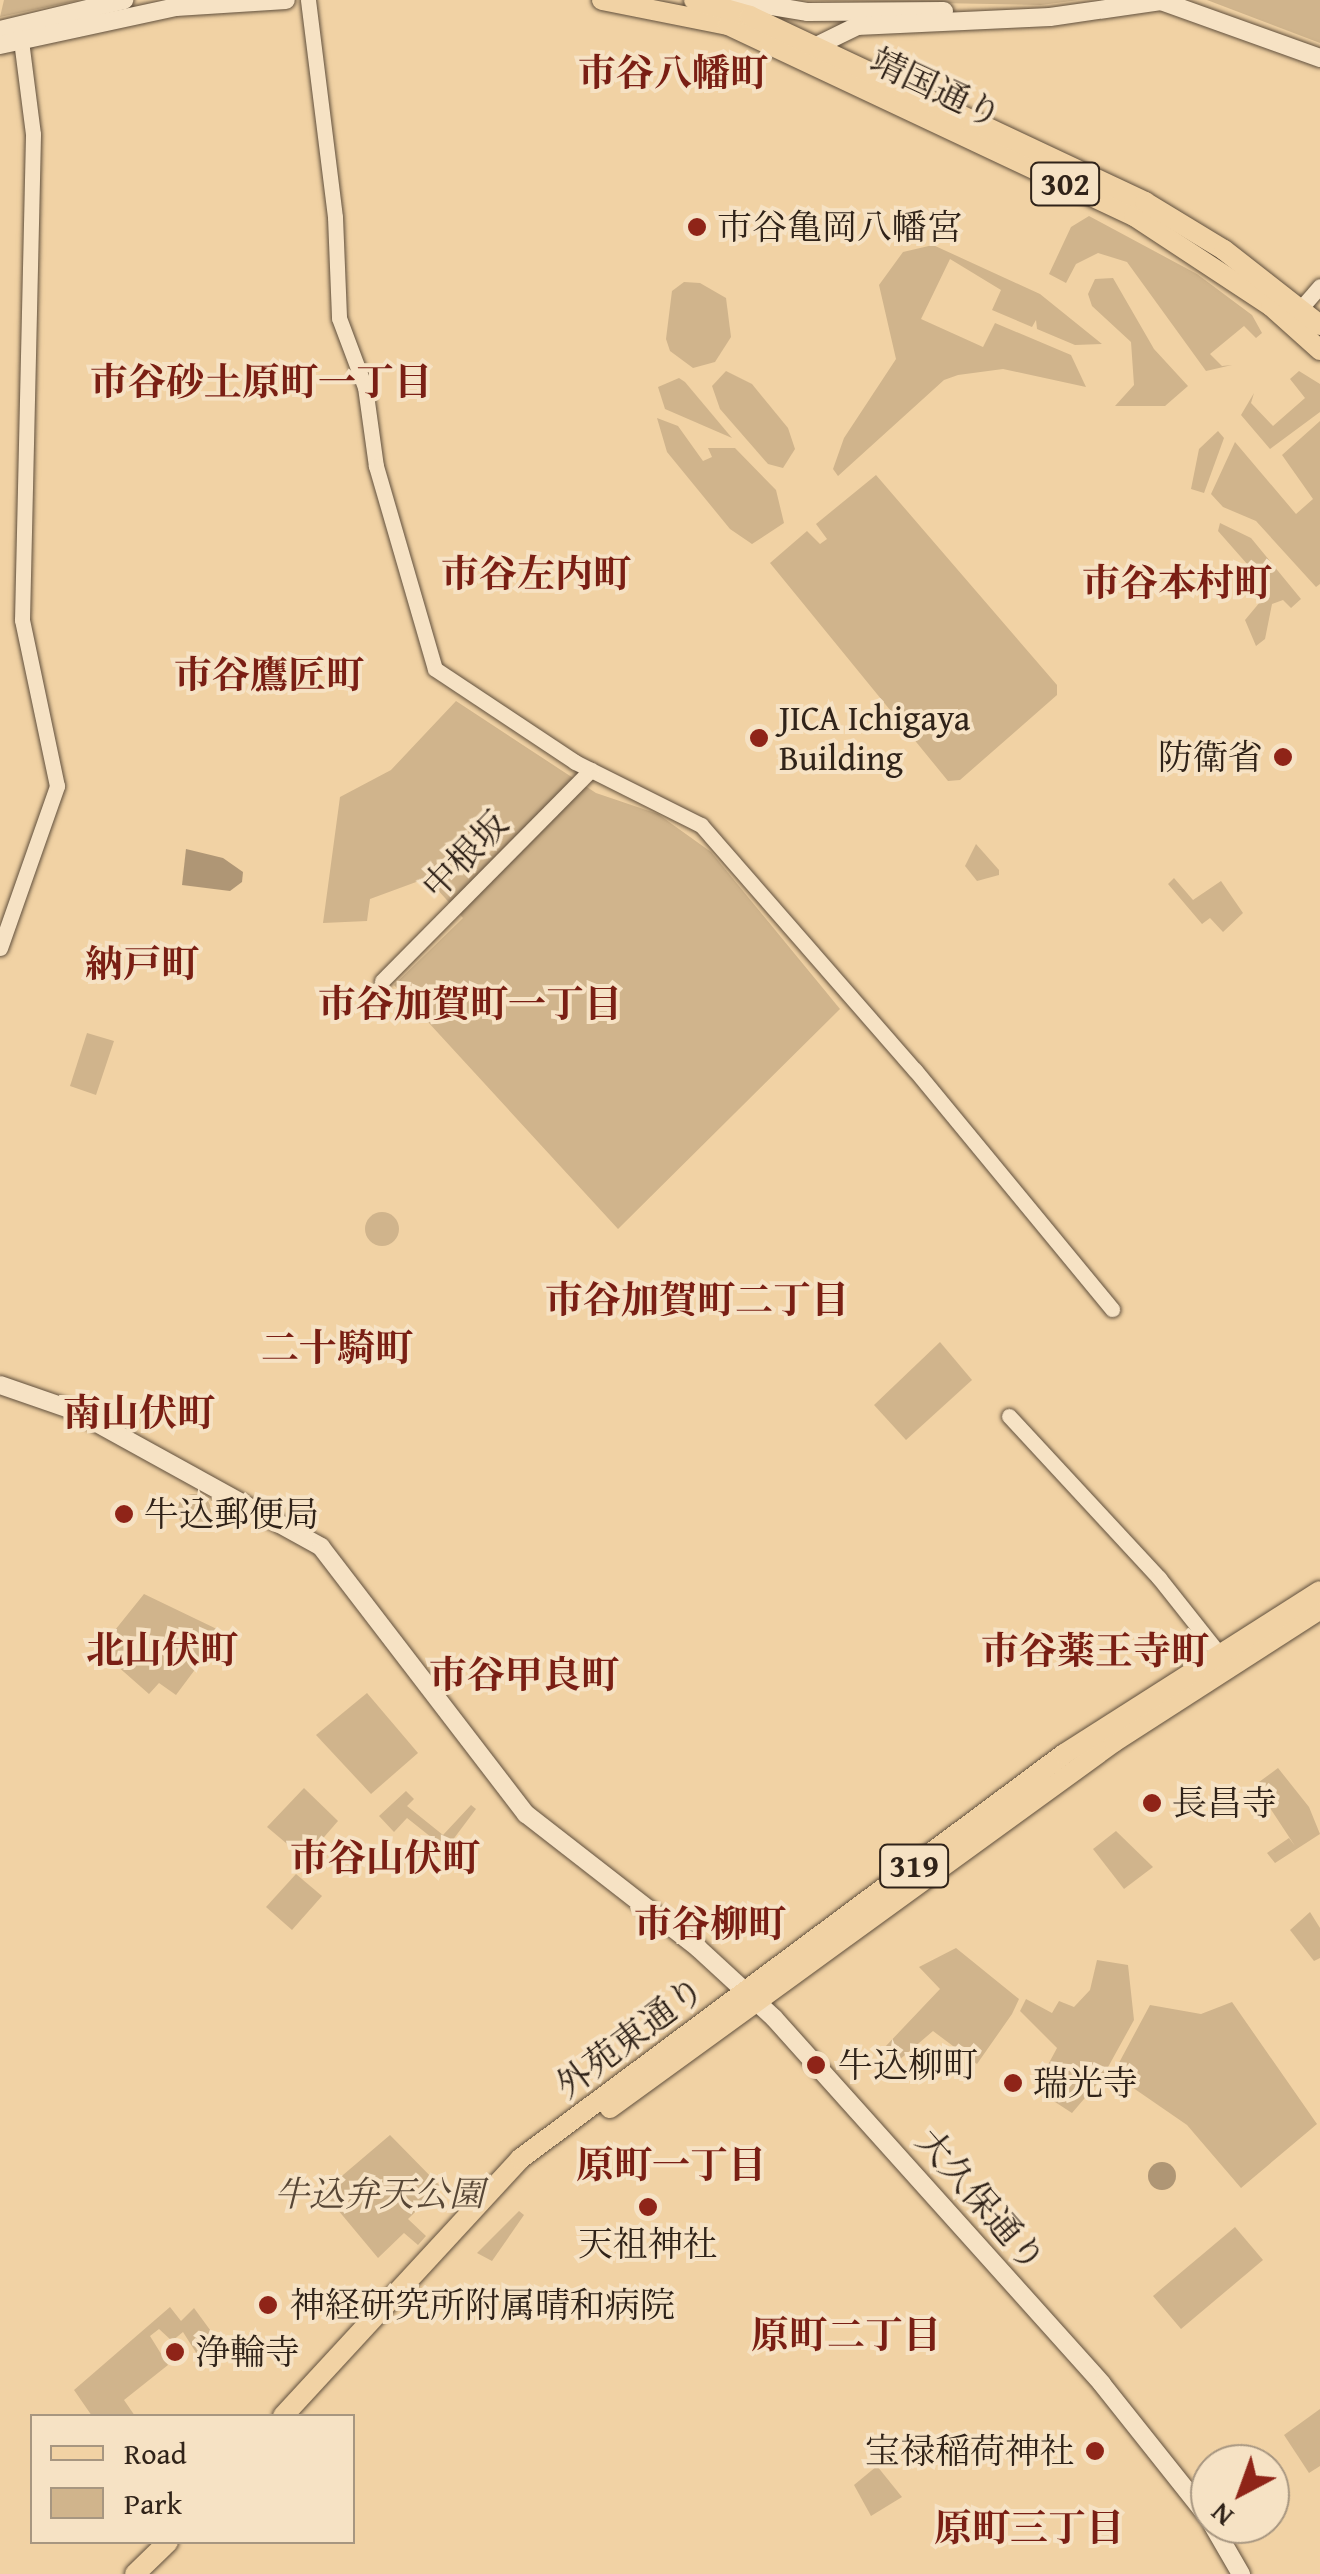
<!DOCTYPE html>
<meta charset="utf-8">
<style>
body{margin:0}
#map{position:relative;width:1320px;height:2574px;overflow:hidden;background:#f1d2a4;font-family:"Gentium Book Plus","Noto Serif JP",serif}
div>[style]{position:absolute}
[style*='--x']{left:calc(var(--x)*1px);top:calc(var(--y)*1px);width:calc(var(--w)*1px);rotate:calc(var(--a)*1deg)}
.green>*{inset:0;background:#d0b48c}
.round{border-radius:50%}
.water>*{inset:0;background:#af9675}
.roads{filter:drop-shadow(0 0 2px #604f3c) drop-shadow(0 0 2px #604f3c)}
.tertiary>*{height:15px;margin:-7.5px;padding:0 7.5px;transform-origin:7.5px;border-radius:7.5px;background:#f6e2c4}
.secondary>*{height:18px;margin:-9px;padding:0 9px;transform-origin:9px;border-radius:9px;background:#f6e2c4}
.primary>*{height:20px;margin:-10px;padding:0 10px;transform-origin:10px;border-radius:10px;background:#f1d2a4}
.dots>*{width:28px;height:28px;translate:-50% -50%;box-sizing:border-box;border:5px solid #f6e2c4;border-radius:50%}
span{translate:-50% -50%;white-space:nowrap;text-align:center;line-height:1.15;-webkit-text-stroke:8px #f6e2c4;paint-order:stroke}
.shield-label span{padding:2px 8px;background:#f6e2c4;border:2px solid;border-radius:8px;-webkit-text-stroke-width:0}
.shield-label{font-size:32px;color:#302319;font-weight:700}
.street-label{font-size:35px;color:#302319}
.poi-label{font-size:35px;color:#302319}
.left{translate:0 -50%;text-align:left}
.right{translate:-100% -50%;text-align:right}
.park-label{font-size:35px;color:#584736;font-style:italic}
.neighbourhood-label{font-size:38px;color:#7a1f14;font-weight:700}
.legend{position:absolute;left:30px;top:2414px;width:325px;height:130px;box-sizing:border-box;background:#f6e2c4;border:2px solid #a79680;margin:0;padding:12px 18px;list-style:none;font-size:30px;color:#302319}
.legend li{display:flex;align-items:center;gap:20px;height:50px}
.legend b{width:50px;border:2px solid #a79680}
.north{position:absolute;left:1190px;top:2444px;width:100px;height:100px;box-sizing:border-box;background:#f6e2c4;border:2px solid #a79680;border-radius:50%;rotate:221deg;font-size:28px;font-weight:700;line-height:40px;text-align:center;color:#302319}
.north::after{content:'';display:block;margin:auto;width:35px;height:45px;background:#8f2418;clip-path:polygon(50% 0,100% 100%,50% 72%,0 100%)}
</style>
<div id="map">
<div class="green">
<i style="clip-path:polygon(4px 0,80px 0,0 17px)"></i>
<i style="clip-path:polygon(773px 0,1079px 0,1041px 5px)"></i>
<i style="clip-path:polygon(1207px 0,1320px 0,1320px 43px)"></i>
<i style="clip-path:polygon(1089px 216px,1197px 274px,1252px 315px,1262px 333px,1256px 338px,1244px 326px,1210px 354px,1222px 366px,1232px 365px,1206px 371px,1127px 262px,1098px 253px,1076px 264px,1066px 283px,1049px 274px,1071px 227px)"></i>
<i style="clip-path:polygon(933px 245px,1040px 294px,1102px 344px,1075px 345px,1037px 329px,1036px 320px,1032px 327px,992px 310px,1001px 290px,950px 259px,921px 319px,983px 347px,995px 323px,1071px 355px,1086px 387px,1003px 369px,958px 375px,944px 380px,838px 476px,833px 469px,844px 438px,896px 359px,879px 285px,903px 252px)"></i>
<i style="clip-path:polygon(1113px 278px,1154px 349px,1188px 386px,1165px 406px,1115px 406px,1134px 385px,1131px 342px,1092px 306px,1088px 294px,1095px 279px)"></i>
<i style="clip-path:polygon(700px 283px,726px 298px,731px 337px,715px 362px,693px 368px,670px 351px,666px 339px,672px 291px,684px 282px)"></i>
<i style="clip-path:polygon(726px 371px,752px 384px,788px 428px,795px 449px,783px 468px,768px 464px,720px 409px,712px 386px)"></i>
<i style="clip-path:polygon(1299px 371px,1320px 384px,1320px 412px,1270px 449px,1241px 415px,1254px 393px,1251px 403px,1273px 426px,1305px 398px,1290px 379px)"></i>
<i style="clip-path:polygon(679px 378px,685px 382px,732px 438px,665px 409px,658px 387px)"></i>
<i style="clip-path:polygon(657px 418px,678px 426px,703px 461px,712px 457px,708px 448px,735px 448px,776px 490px,784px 523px,752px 544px,730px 529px,667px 452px)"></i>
<i style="clip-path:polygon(1320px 421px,1320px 584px,1316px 587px,1256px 521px,1223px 507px,1211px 494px,1235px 442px,1296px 514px,1313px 499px,1282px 455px)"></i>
<i style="clip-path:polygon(1218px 431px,1224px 438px,1204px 493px,1191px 489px,1199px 449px)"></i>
<i style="clip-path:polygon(876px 475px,1057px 685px,1057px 695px,960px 780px,948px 781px,770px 563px,807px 531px,820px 544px,827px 539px,816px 524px)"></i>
<i style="clip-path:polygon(1220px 523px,1251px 538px,1301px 599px,1291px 608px,1283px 600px,1272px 604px,1265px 639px,1256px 646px,1245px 620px,1270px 590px,1218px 531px)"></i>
<i style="clip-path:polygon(456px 701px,596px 793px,658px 814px,711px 852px,840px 1009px,618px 1229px,394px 985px,463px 918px,427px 878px,370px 899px,367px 921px,323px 923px,340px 797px,391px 770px)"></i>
<i style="clip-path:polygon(976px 844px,999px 870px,999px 875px,977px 881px,965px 866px)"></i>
<i style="clip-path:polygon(1174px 878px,1193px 900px,1221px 881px,1243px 913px,1223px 932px,1210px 918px,1202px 924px,1168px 884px)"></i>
<i style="clip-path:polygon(87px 1033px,114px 1041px,96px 1095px,70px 1086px)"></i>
<i class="round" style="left:365px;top:1212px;width:34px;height:34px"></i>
<i style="clip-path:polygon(940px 1342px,972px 1380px,906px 1440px,874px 1405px)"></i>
<i class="round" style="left:177px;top:1494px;width:34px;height:34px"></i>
<i style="clip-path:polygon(144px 1594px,223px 1632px,176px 1695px,159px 1683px,149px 1694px,99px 1650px)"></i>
<i style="clip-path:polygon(367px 1693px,418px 1753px,371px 1794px,316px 1735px)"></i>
<i style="clip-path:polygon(1278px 1768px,1309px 1807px,1320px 1834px,1275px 1863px,1267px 1853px,1289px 1838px,1295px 1846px,1255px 1785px)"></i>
<i style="clip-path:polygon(304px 1788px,338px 1821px,305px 1859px,267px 1827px)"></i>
<i style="clip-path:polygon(406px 1791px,414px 1799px,407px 1806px,443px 1835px,471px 1805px,476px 1809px,446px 1849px,407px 1818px,394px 1832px,379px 1816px)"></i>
<i style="clip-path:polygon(1116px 1831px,1153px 1867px,1124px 1889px,1093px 1849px)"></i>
<i style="clip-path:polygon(296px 1874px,322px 1896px,292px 1930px,266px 1907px)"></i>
<i style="clip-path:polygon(1310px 1912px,1320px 1928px,1320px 1958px,1314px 1961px,1290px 1930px)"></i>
<i style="clip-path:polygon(956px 1948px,1019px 1999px,1012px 2014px,977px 2064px,933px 2031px,898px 2061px,885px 2047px,940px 1989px,919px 1967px)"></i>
<i style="clip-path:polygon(1097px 1960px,1128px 1965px,1134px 2020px,1102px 2078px,1072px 2113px,1035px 2089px,1057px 2048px,1020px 2011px,1026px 1999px,1052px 2013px,1059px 2001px,1074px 2007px,1090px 1990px)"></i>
<i style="clip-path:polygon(1232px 2002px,1317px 2124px,1241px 2188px,1187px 2125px,1113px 2074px,1150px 2005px,1201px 2014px)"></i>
<i style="clip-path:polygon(390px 2135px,441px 2187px,408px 2219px,426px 2236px,418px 2245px,404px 2233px,378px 2258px,323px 2192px)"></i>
<i style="clip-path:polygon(519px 2211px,524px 2215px,492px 2261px,477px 2253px)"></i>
<i style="clip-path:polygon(1235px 2227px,1263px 2260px,1181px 2329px,1153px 2296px)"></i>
<i style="clip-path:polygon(170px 2307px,181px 2321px,194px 2308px,224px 2349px,202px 2362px,183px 2332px,172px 2341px,159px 2329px,150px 2336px,168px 2365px,124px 2400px,135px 2416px,92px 2416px,74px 2390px)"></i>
<i style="clip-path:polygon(1320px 2409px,1320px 2466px,1309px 2473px,1284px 2435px)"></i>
<i style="clip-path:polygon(877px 2466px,902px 2497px,871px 2516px,854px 2485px)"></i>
</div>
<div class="water">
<i style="clip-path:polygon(186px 849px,223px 858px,243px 872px,242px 882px,230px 891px,182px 885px)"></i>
<i class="round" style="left:1148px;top:2162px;width:28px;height:28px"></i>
</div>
<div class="roads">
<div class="tertiary">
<i style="--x:308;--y:0;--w:219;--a:82.9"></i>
<i style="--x:335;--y:217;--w:101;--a:87.7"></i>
<i style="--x:339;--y:318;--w:74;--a:69.4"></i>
<i style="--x:365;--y:387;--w:80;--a:82.1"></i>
<i style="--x:376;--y:466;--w:211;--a:73.8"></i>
<i style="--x:435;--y:669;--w:168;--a:33.6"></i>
<i style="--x:575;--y:762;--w:141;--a:26.6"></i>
<i style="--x:701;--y:825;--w:325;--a:48.9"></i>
<i style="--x:915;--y:1070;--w:310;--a:50.5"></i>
<i style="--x:1293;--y:317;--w:41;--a:-48.9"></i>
<i style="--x:0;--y:948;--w:172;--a:-70.6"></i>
<i style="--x:57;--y:786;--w:170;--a:-101.9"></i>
<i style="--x:22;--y:620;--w:486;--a:-88.7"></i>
<i style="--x:33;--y:134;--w:103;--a:-97.3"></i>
<i style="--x:382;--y:981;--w:297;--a:-45.3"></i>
<i style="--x:1009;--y:1416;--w:221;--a:47.2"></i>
<i style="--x:1159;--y:1578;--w:105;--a:51.6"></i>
</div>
<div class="secondary">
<i style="--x:736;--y:0;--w:73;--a:9.5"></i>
<i style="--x:808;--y:12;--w:136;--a:-0.4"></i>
<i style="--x:0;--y:30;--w:128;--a:-13.6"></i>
<i style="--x:0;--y:45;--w:180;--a:-12.2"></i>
<i style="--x:176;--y:7;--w:110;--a:-3.6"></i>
<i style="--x:804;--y:52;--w:59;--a:-26.1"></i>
<i style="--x:857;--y:26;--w:193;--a:-2.7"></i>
<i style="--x:1050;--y:17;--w:112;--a:-8.2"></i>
<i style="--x:1161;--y:1;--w:169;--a:19.7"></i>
<i style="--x:0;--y:1385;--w:79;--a:19.1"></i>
<i style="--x:75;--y:1411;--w:281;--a:28.9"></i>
<i style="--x:321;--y:1547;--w:337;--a:52.5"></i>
<i style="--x:526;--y:1814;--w:218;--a:37.9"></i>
<i style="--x:698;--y:1948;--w:103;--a:42.6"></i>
<i style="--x:774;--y:2018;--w:491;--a:48.1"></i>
<i style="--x:1102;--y:2384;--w:174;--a:51.5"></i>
<i style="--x:1212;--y:2524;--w:58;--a:59.9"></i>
</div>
<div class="primary">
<i style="--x:602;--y:0;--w:128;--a:11.2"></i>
<i style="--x:728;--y:25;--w:449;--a:25.2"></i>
<i style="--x:1134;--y:216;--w:164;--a:33.3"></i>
<i style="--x:1271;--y:306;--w:66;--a:41.9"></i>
<i style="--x:694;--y:0;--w:58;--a:15.9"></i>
<i style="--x:750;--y:16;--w:437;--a:25.2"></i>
<i style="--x:1145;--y:202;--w:92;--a:31.3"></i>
<i style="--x:1224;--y:250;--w:122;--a:38"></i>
<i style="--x:610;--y:2108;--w:623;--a:-35.99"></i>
<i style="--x:1114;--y:1742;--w:245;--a:-32.8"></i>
<i style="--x:283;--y:2416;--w:350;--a:-47.3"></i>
<i style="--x:520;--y:2159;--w:678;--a:-36.67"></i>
<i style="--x:1064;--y:1754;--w:303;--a:-32.5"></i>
<i style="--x:135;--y:2574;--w:46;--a:-44.1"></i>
</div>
</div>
<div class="dots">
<i style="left:697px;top:227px;background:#8f2418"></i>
<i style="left:759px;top:738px;background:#8f2418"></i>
<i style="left:1283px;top:757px;background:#8f2418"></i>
<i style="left:124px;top:1514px;background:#8f2418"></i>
<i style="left:1152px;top:1803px;background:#8f2418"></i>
<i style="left:816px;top:2065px;background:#8f2418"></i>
<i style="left:1013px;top:2083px;background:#8f2418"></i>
<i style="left:648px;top:2207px;background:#8f2418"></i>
<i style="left:268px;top:2305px;background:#8f2418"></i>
<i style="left:175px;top:2352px;background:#8f2418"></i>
<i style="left:1095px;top:2451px;background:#8f2418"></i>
</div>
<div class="shield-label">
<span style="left:1065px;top:184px">302</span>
<span style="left:914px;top:1866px">319</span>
</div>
<div class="street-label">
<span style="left:936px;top:88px;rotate:25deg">靖国通り</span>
<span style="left:465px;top:855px;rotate:-46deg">中根坂</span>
<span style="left:630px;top:2037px;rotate:-37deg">外苑東通り</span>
<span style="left:981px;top:2200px;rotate:49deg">大久保通り</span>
</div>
<div class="poi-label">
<span class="left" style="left:717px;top:227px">市谷亀岡八幡宮</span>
<span class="left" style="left:779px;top:738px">JICA Ichigaya<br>Building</span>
<span class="right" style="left:1263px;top:757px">防衛省</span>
<span class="left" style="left:144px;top:1514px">牛込郵便局</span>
<span class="left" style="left:1172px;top:1803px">長昌寺</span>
<span class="left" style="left:838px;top:2065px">牛込柳町</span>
<span class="left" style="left:1033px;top:2083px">瑞光寺</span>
<span style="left:648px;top:2244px">天祖神社</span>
<span class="left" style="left:290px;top:2305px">神経研究所附属晴和病院</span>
<span class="left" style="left:195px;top:2352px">浄輪寺</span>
<span class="right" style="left:1075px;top:2451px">宝禄稲荷神社</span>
</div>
<div class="park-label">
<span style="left:379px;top:2194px">牛込弁天公園</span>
</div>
<div class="neighbourhood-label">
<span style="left:673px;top:73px">市谷八幡町</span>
<span style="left:261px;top:382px">市谷砂土原町一丁目</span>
<span style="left:536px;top:574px">市谷左内町</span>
<span style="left:1177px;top:583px">市谷本村町</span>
<span style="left:269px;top:675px">市谷鷹匠町</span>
<span style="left:142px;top:964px">納戸町</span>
<span style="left:470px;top:1004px">市谷加賀町一丁目</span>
<span style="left:697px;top:1300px">市谷加賀町二丁目</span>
<span style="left:337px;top:1348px">二十騎町</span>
<span style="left:139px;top:1413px">南山伏町</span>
<span style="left:162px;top:1650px">北山伏町</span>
<span style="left:1095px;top:1651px">市谷薬王寺町</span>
<span style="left:524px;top:1675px">市谷甲良町</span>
<span style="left:385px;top:1858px">市谷山伏町</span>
<span style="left:710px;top:1924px">市谷柳町</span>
<span style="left:671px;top:2165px">原町一丁目</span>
<span style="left:846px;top:2335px">原町二丁目</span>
<span style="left:1029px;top:2528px">原町三丁目</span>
</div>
<ul class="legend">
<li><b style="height:12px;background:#f1d2a4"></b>Road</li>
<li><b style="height:28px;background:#d0b48c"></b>Park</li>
</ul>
<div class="north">N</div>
</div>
